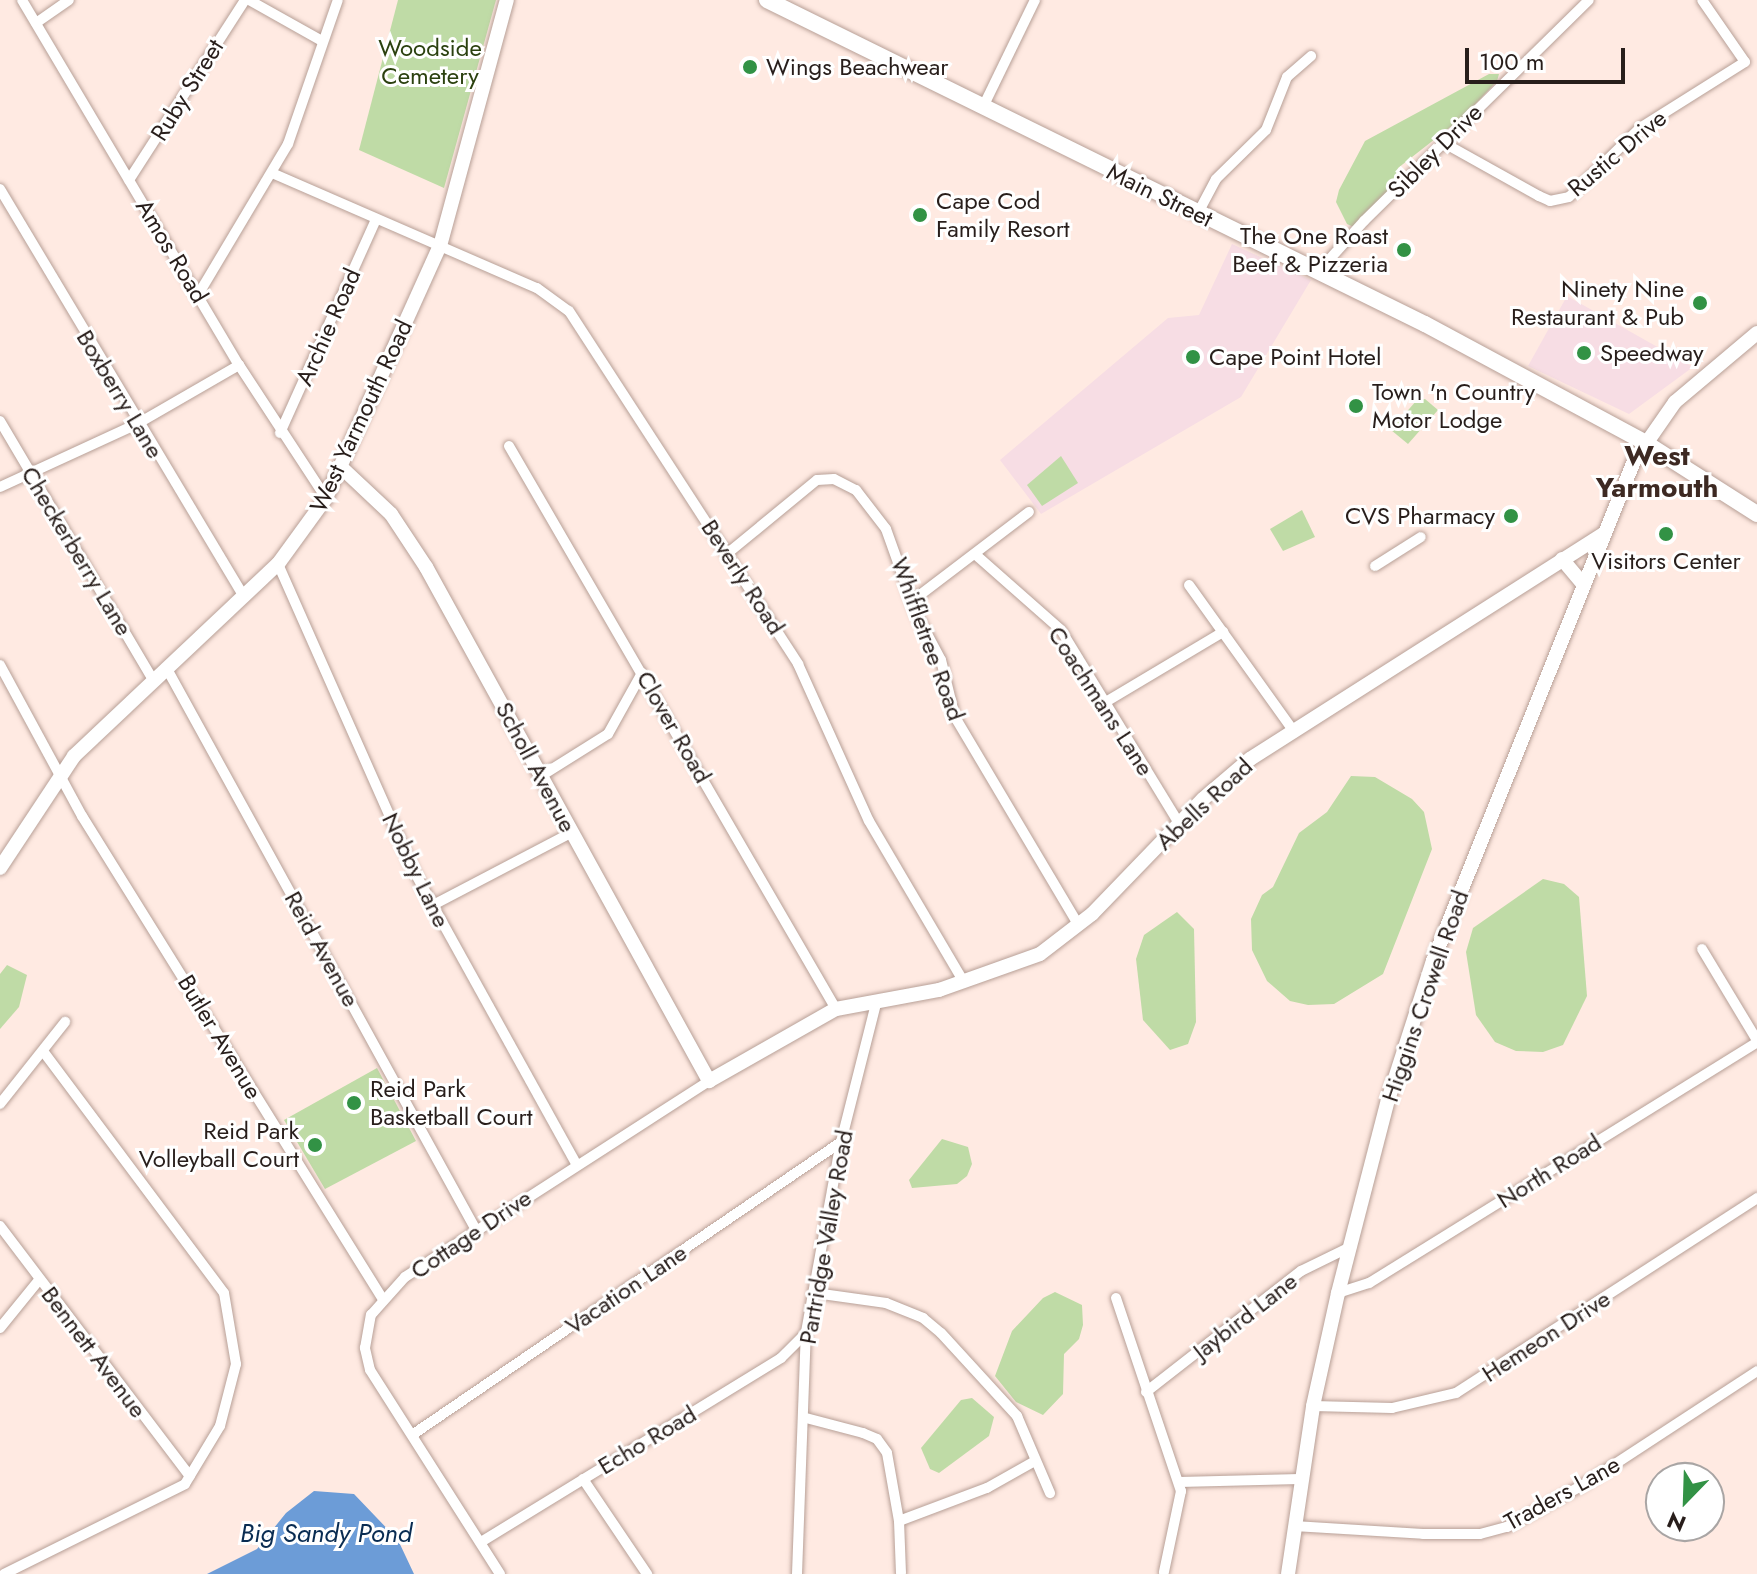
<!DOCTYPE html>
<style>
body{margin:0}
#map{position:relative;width:1757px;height:1574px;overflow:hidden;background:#ffeae2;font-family:Jost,sans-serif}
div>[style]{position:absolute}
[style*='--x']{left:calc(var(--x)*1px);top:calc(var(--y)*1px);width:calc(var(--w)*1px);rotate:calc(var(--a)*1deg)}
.commercial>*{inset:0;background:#f7dde4}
.green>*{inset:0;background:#bfdba6}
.water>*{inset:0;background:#6c9cd7}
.roads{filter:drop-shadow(0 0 2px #b8a097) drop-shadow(0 0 2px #b8a097)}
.street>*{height:10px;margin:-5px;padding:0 5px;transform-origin:5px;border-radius:5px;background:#fff}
.secondary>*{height:14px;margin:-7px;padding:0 7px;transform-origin:7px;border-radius:7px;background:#fff}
.primary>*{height:16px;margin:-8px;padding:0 8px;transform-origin:8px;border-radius:8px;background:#fff}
.dots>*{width:22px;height:22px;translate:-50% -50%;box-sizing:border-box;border:4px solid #fff;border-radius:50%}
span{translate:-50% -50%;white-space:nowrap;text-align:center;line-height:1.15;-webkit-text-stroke:6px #fff;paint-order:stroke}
.park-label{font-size:24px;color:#2b410f}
.poi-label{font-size:24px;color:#281e1b}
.left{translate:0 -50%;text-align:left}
.right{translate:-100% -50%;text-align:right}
.street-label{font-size:24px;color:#281e1b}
.water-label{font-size:26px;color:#092c52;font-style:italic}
.quarter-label{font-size:28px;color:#3d2922;font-weight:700}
.north{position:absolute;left:1645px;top:1462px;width:80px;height:80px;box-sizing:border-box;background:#fff;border:2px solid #a9a5a4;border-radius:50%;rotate:203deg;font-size:22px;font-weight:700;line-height:32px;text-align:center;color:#281e1b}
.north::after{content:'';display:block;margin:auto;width:28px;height:36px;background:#329245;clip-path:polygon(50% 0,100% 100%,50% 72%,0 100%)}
.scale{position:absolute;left:1465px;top:48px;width:160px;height:36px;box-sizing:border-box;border:4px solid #281e1b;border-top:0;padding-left:10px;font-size:24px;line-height:28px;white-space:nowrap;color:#281e1b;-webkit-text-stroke:6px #fff;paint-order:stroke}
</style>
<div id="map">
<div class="commercial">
<i style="clip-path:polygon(1232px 244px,1311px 280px,1241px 397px,1041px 514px,1000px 460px,1168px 318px,1199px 315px)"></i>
<i style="clip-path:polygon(1567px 296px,1693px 367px,1629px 414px,1528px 366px)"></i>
</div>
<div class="green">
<i style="clip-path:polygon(398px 0,496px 0,444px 188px,359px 150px)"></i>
<i style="clip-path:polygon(1489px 74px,1499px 74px,1497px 81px,1463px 117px,1398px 168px,1391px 191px,1356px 228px,1347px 224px,1336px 202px,1339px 190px,1365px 141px)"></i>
<i style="clip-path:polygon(1425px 399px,1438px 410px,1408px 444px,1391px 430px,1416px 401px)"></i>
<i style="clip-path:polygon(1061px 456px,1078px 483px,1042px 506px,1027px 485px)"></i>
<i style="clip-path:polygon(1302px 510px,1315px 537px,1283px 551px,1270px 529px)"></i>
<i style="clip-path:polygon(1351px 776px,1375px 777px,1412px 799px,1424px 812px,1432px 849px,1383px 974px,1334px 1004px,1308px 1005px,1290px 1001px,1267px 981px,1252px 950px,1251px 919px,1262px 895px,1273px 887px,1299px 833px,1327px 812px)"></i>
<i style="clip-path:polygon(1543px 879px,1564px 884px,1579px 897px,1587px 996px,1563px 1045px,1543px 1052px,1516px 1051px,1495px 1042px,1476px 1015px,1466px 952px,1473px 928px)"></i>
<i style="clip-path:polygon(1177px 912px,1194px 929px,1196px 1022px,1188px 1044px,1170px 1050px,1143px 1020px,1136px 959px,1144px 935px)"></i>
<i style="clip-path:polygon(7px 965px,27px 975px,19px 1007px,0 1029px,0 974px)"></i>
<i style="clip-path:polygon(377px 1068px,416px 1141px,325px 1189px,284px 1120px)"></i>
<i style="clip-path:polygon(942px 1139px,968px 1147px,972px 1164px,967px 1176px,957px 1184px,912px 1188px,909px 1180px)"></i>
<i style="clip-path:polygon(1055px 1292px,1082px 1305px,1083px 1325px,1079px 1339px,1064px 1354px,1063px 1394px,1043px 1415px,1016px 1402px,995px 1376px,1012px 1331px,1043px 1298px)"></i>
<i style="clip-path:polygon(972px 1398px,994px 1417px,989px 1436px,939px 1473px,930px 1469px,921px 1448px,961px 1400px)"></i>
</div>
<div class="water">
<i style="clip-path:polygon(314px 1491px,354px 1494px,398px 1540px,414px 1574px,207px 1574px,257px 1549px,286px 1513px)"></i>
</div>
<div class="roads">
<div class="street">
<i style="--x:22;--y:0;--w:425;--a:59.3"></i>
<i style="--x:239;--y:365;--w:159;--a:56.8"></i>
<i style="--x:249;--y:0;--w:84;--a:29.3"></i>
<i style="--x:36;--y:23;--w:40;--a:-34.9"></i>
<i style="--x:983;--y:107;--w:119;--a:-64.1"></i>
<i style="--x:1444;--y:143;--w:109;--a:29.2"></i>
<i style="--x:1539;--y:196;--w:12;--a:24"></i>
<i style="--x:1550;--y:201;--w:19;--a:-12"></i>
<i style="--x:1569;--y:197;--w:99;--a:-44.2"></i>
<i style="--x:1640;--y:128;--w:124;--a:-32.2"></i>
<i style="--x:1745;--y:62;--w:75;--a:-124.7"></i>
<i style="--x:272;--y:173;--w:289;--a:23.5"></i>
<i style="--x:537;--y:288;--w:39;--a:36"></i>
<i style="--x:569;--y:311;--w:421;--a:57"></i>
<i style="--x:798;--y:664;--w:172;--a:65.7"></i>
<i style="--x:869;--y:821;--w:187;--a:59.5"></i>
<i style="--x:129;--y:180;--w:214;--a:-57.2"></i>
<i style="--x:0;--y:189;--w:475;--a:59.1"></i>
<i style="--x:1198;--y:213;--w:38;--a:-62"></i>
<i style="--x:1216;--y:179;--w:70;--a:-44.4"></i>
<i style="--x:1266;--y:130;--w:57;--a:-68.4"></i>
<i style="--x:1287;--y:77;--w:32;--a:-41"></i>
<i style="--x:1319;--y:271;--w:67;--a:-48"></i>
<i style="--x:1364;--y:221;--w:315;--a:-44.5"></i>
<i style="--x:198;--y:295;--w:176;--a:-59.2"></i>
<i style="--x:288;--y:144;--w:152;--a:-70.9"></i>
<i style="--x:0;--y:421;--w:302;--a:59.4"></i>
<i style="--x:280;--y:433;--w:231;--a:-65.8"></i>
<i style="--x:509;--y:446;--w:651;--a:59.85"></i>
<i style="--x:0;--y:487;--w:151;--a:-24.7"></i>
<i style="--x:137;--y:424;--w:118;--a:-30"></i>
<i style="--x:728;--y:553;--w:115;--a:-39.4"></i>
<i style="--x:817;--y:480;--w:17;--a:-3"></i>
<i style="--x:834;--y:479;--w:25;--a:27"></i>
<i style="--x:856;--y:490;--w:49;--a:52.4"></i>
<i style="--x:886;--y:529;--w:89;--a:70.3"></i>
<i style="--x:916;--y:613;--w:53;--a:62"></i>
<i style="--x:941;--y:660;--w:59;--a:76.2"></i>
<i style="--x:955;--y:717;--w:241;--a:59.3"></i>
<i style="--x:976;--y:555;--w:113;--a:41.4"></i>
<i style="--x:1061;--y:630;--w:226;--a:58.6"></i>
<i style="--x:278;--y:564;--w:338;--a:66.1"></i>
<i style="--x:415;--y:873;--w:333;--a:61"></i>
<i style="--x:1375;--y:566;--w:54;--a:-32.2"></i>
<i style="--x:1189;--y:585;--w:177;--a:54.4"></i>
<i style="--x:912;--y:601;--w:147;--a:-37.3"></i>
<i style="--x:0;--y:665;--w:172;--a:61.5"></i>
<i style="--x:82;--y:816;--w:568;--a:58.1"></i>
<i style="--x:167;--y:669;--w:640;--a:61.15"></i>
<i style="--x:1104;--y:703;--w:139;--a:-30.8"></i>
<i style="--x:541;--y:776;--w:79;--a:-32.1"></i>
<i style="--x:608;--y:734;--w:70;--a:-60.9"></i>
<i style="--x:433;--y:905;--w:156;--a:-27.6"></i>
<i style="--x:1702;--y:949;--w:106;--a:58.9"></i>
<i style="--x:0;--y:1104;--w:105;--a:-51.6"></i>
<i style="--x:0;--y:1226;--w:314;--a:52.8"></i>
<i style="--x:815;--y:1293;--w:72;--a:8"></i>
<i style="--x:886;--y:1303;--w:40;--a:22"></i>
<i style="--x:923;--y:1318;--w:23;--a:40"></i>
<i style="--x:941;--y:1333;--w:113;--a:47.5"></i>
<i style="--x:1017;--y:1416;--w:84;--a:66.8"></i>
<i style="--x:1338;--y:1293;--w:33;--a:-18"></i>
<i style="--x:1369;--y:1283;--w:457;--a:-31.8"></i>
<i style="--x:1116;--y:1298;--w:204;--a:71.4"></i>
<i style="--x:1181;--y:1491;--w:83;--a:101.9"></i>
<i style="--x:0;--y:1328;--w:62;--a:-50.9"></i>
<i style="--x:1146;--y:1392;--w:197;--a:-38"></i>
<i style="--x:1301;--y:1271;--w:52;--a:-26.1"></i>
<i style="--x:1313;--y:1406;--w:79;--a:1.5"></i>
<i style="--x:1392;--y:1408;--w:66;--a:-13.2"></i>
<i style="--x:1456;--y:1393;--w:359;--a:-32.9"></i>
<i style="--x:806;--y:1418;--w:59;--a:14.7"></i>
<i style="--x:863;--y:1433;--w:15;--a:23"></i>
<i style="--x:877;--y:1439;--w:17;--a:54"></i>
<i style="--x:887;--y:1453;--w:69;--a:80"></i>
<i style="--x:899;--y:1521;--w:52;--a:87.8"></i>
<i style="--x:412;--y:1435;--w:520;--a:-34.33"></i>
<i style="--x:583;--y:1479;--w:115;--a:56"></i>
<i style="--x:1179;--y:1482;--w:121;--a:-1.4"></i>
<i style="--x:899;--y:1521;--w:94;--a:-20.6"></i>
<i style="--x:987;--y:1488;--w:55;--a:-29.4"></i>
<i style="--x:1294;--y:1526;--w:129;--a:3.5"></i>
<i style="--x:1423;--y:1534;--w:57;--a:0"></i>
<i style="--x:1480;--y:1534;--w:28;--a:-15"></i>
<i style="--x:1507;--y:1527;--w:87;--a:-28.9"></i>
<i style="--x:1583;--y:1485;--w:208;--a:-33.2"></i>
<i style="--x:481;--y:1542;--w:352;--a:-31.5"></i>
<i style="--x:781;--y:1358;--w:34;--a:-45"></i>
<i style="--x:4;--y:1574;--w:202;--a:-26.4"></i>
<i style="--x:185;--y:1484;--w:68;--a:-58.9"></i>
<i style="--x:220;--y:1426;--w:64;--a:-75.5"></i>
<i style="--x:236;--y:1364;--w:72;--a:-99.6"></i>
<i style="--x:224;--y:1293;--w:301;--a:-126.8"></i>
<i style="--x:500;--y:1574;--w:242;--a:-122.5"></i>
<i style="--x:370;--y:1370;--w:23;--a:-103"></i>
<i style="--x:365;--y:1348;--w:34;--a:-80"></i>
<i style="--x:371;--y:1315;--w:51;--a:-48.2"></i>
<i style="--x:405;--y:1277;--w:362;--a:-32.8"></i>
<i style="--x:797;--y:1574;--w:242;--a:-87.9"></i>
<i style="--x:806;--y:1332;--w:193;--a:-79.6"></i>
<i style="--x:841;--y:1142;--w:146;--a:-75.8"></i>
</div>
<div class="secondary">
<i style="--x:342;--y:468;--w:67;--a:43.2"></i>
<i style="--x:391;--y:514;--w:64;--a:56.6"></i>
<i style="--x:426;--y:567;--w:587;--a:61.16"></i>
<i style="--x:709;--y:1081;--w:146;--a:-29.6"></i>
<i style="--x:836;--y:1009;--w:105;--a:-10.5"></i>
<i style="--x:939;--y:990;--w:107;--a:-19.6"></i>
<i style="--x:1040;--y:954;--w:66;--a:-37.6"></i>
<i style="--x:1092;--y:914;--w:160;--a:-46"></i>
<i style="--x:1203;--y:799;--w:62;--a:-40.4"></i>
<i style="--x:1250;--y:759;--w:421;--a:-32.5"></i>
<i style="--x:1562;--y:559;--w:34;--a:50"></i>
<i style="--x:0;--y:868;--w:134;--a:-56.5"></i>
<i style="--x:74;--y:756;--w:280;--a:-43.3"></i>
<i style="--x:278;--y:564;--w:82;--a:-54"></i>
<i style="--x:326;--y:498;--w:277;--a:-65.7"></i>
<i style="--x:440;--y:246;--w:255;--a:-74.8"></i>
<i style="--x:1288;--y:1574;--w:170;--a:-81.5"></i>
<i style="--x:1313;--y:1406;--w:116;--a:-77.5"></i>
<i style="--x:1338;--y:1293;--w:199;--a:-75.5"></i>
<i style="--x:1388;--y:1100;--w:146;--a:-72.1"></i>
<i style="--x:1433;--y:961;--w:539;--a:-68.1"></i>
<i style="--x:1634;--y:461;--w:72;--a:-55.2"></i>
<i style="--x:1675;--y:402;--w:107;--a:-40.1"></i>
</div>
<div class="primary">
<i style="--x:767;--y:0;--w:733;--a:26.22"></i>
<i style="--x:1425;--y:324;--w:249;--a:28.3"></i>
<i style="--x:1644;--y:442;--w:134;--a:32.5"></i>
</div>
</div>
<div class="dots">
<i style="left:750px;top:67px;background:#329245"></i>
<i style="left:920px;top:215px;background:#329245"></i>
<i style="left:1404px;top:250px;background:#329245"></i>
<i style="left:1700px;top:303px;background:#329245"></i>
<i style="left:1584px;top:353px;background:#329245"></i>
<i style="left:1193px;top:357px;background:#329245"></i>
<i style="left:1356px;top:406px;background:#329245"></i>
<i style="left:1511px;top:516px;background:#329245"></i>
<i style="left:1666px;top:534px;background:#329245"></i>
<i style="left:354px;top:1103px;background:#329245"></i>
<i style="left:315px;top:1145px;background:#329245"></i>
</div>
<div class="park-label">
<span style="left:430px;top:62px">Woodside<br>Cemetery</span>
</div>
<div class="poi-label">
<span class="left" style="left:766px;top:67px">Wings Beachwear</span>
<span class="left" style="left:936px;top:215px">Cape Cod<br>Family Resort</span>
<span class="right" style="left:1388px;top:250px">The One Roast<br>Beef &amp; Pizzeria</span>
<span class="right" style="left:1684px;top:303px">Ninety Nine<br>Restaurant &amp; Pub</span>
<span class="left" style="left:1600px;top:353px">Speedway</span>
<span class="left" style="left:1209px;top:357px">Cape Point Hotel</span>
<span class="left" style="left:1372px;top:406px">Town 'n Country<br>Motor Lodge</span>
<span class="right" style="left:1495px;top:516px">CVS Pharmacy</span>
<span style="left:1666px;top:561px">Visitors Center</span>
<span class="left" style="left:370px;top:1103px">Reid Park<br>Basketball Court</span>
<span class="right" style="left:299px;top:1145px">Reid Park<br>Volleyball Court</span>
</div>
<div class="street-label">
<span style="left:187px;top:90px;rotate:-58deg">Ruby Street</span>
<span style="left:1435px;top:151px;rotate:-45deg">Sibley Drive</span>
<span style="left:1617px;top:153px;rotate:-40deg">Rustic Drive</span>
<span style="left:1160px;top:195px;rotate:26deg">Main Street</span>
<span style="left:172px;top:251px;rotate:59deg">Amos Road</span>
<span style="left:328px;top:327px;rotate:-66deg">Archie Road</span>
<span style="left:120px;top:394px;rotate:59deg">Boxberry Lane</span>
<span style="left:361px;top:416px;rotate:-65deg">West Yarmouth Road</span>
<span style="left:77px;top:551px;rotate:59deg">Checkerberry Lane</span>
<span style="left:743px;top:577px;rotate:57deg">Beverly Road</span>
<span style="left:928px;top:639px;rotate:70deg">Whiffletree Road</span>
<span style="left:1101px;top:701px;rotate:57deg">Coachmans Lane</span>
<span style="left:674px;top:727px;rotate:60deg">Clover Road</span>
<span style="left:536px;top:767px;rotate:62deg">Scholl Avenue</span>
<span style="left:1204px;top:804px;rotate:-43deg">Abells Road</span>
<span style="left:416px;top:870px;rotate:64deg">Nobby Lane</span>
<span style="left:322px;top:949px;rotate:61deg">Reid Avenue</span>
<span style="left:1425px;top:996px;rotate:-71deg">Higgins Crowell Road</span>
<span style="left:220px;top:1037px;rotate:59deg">Butler Avenue</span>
<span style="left:1549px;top:1171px;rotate:-32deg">North Road</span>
<span style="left:471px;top:1234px;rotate:-34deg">Cottage Drive</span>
<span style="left:826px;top:1237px;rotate:-80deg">Partridge Valley Road</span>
<span style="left:626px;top:1289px;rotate:-34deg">Vacation Lane</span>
<span style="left:1245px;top:1316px;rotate:-38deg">Jaybird Lane</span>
<span style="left:1546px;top:1336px;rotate:-33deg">Hemeon Drive</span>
<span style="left:94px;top:1352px;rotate:53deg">Bennett Avenue</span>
<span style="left:647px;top:1440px;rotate:-31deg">Echo Road</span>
<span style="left:1562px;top:1493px;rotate:-29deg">Traders Lane</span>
</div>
<div class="water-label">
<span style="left:326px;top:1534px">Big Sandy Pond</span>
</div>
<div class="quarter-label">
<span style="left:1657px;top:472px">West<br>Yarmouth</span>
</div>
<div class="north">N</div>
<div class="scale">100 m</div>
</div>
